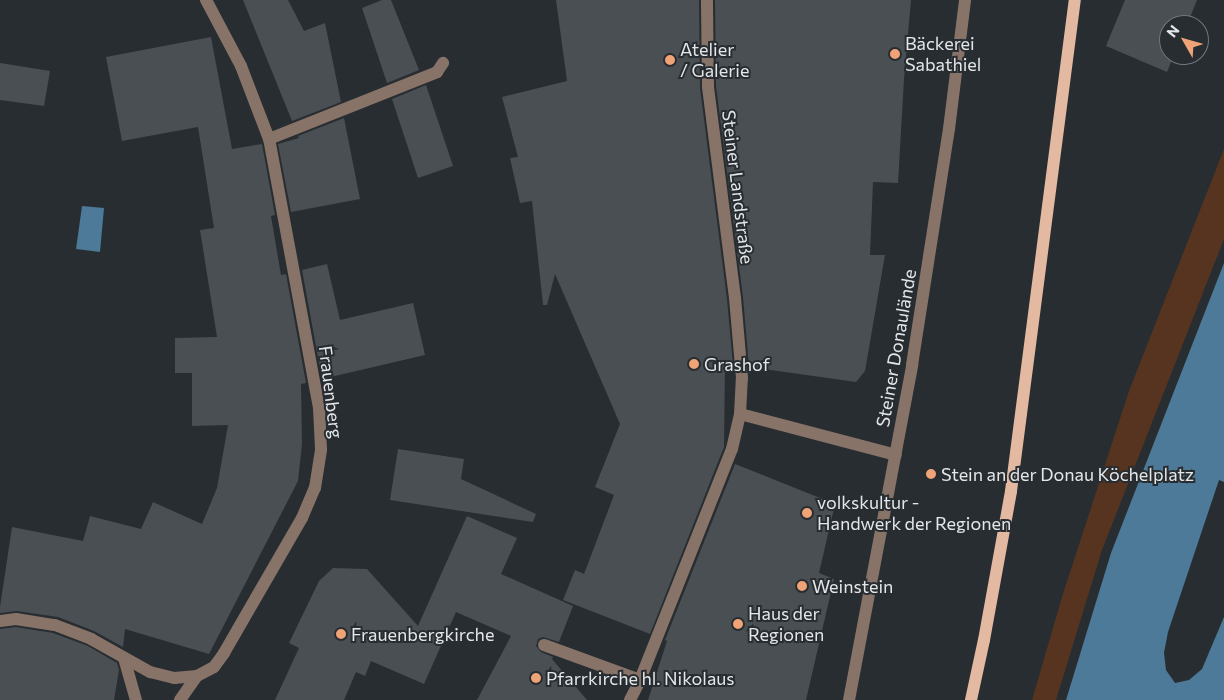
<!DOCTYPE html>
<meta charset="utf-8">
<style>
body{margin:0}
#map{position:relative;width:1224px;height:700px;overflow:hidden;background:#282d31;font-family:Commissioner,sans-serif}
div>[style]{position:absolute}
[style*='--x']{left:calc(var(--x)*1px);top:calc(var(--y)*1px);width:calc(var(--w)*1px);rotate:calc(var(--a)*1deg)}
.green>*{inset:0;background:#57341f}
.water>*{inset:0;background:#4c7a98}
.pier>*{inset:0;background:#282d31}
.building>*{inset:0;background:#4a4f53}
.minor>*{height:12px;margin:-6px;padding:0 6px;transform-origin:6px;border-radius:6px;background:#877368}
.major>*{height:12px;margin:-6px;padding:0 6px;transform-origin:6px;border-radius:6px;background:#e3b9a2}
.dots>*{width:14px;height:14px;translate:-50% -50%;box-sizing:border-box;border:2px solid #282d31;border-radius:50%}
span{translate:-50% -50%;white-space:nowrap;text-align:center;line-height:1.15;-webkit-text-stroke:4px #282d31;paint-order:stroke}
.poi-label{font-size:18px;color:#e4e7e9}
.left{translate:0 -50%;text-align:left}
.street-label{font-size:18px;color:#e4e7e9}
.north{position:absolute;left:1159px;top:15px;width:50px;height:50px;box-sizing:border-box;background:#282d31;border:1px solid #73777b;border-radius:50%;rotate:308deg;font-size:14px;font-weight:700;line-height:20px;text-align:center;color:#e4e7e9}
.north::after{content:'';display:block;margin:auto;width:18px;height:22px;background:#efa376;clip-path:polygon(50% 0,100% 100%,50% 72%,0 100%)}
</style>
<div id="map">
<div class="green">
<i style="clip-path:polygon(1224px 149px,1224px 239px,1102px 550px,1056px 700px,1032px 700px,1062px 597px,1129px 391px)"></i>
</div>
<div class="water">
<i style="clip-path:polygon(82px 206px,104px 208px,100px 252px,76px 249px)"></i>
<i style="clip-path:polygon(1224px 263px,1224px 700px,1066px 700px,1111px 553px)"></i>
</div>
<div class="pier">
<i style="clip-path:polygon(1219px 480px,1224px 482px,1224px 617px,1202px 669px,1189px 680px,1175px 683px,1166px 670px,1164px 653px,1168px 632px)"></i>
</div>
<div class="building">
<i style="clip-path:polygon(243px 0,288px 0,304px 31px,325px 23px,341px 102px,292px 121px)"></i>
<i style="clip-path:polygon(382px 0,391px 0,419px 70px,387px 83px,362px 8px)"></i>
<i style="clip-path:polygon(556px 0,699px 0,700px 88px,727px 299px,733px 365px,725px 364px,724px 447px,650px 634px,563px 600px,575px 570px,584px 574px,614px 495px,595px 487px,620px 424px,555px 274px,547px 305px,543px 305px,532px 201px,520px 203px,510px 158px,518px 157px,502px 97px,567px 81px)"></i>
<i style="clip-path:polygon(715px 0,911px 0,904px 79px,898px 183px,873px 182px,870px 255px,885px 255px,865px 371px,856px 382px,749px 367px,743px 297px,716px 86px)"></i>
<i style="clip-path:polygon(1125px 0,1197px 0,1187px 25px,1169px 25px,1169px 55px,1174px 55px,1167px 72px,1106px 46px)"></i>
<i style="clip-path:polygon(211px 37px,232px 149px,262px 144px,275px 215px,271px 216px,281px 275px,286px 274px,306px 383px,301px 384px,302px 444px,298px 481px,209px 654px,125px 629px,123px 647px,94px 631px,58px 617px,17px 611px,0 613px,0 607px,12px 527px,83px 541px,90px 516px,141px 529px,153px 502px,202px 524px,217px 488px,228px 425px,192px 426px,192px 373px,175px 373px,175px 338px,217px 337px,200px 230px,214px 228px,198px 127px,122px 141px,106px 57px)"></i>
<i style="clip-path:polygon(0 63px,50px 71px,44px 106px,0 100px)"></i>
<i style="clip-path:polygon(426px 85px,453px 166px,418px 178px,392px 99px)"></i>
<i style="clip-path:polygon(344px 118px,360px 199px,291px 212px,278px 144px,299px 138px,298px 136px)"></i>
<i style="clip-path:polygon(327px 264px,340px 320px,413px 303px,425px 355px,322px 379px,302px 270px)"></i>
<i style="clip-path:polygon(398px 449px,464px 459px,461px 479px,536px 514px,533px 522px,390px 500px)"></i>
<i style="clip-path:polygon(735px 464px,835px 504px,819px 573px,834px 579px,806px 700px,648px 700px,667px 641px,665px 640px)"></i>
<i style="clip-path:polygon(467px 516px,517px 538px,501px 574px,573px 606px,559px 642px,543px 637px,538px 639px,536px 646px,541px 652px,553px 657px,552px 659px,587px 700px,477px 700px,511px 636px,456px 612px,424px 684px,371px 661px,365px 676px,356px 672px,344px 700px,275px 700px,299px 648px,289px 643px,319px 581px,333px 568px,367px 569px,418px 626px)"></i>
<i style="clip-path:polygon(16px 627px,53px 633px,88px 646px,117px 663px,119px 670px,114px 700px,0 700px,0 629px)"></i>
</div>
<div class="minor">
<i style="--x:269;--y:139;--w:181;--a:-21.7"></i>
<i style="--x:437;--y:72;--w:11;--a:-56"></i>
<i style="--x:740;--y:414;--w:161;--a:14.7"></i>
<i style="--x:0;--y:621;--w:16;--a:-7"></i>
<i style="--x:16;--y:619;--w:39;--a:9"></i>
<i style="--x:55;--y:625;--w:39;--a:21"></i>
<i style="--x:91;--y:639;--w:68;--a:29.2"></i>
<i style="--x:150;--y:672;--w:25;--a:14"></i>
<i style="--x:174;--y:678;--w:23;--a:-5"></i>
<i style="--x:544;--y:645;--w:102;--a:20"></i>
<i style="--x:124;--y:658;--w:44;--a:74.1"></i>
<i style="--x:180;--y:700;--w:29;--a:-55"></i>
<i style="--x:197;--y:676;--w:19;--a:-28"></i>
<i style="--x:214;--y:667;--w:17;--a:-54"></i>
<i style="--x:224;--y:653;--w:156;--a:-60"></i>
<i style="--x:302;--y:518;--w:33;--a:-67"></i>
<i style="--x:315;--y:488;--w:39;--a:-81"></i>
<i style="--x:321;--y:449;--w:41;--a:-92.8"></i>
<i style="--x:319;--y:408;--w:274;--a:-100.5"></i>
<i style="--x:269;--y:139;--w:78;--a:-111"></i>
<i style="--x:241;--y:66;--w:75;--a:-117.9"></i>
<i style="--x:630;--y:700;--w:22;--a:-63"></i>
<i style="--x:640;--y:680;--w:249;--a:-68.3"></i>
<i style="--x:732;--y:449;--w:36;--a:-77"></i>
<i style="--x:740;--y:414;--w:36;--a:-87"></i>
<i style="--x:742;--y:378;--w:80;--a:-95"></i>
<i style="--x:735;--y:298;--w:213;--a:-97.3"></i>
<i style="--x:708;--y:87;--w:87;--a:-90.7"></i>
<i style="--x:849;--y:700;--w:341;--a:-79.3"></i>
<i style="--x:912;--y:365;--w:239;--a:-81.1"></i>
<i style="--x:949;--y:129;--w:130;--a:-82.9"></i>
</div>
<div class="major">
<i style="--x:971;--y:700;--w:61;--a:-77.8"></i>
<i style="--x:984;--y:640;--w:151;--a:-79.7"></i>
<i style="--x:1011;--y:491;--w:495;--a:-82.6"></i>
</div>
<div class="dots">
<i style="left:895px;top:54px;background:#efa376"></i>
<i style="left:670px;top:60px;background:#efa376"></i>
<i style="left:694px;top:364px;background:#efa376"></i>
<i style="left:931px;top:474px;background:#efa376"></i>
<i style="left:807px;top:513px;background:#efa376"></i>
<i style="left:802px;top:586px;background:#efa376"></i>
<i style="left:738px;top:624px;background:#efa376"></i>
<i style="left:341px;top:634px;background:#efa376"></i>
<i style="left:536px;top:678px;background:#efa376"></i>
</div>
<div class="poi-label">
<span class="left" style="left:905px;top:54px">Bäckerei<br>Sabathiel</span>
<span class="left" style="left:680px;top:60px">Atelier<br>/ Galerie</span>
<span class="left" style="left:704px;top:364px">Grashof</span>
<span class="left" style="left:941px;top:474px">Stein an der Donau Köchelplatz</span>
<span class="left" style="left:817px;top:513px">volkskultur -<br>Handwerk der Regionen</span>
<span class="left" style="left:812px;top:586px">Weinstein</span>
<span class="left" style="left:748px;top:624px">Haus der<br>Regionen</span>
<span class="left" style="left:351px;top:634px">Frauenbergkirche</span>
<span class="left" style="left:546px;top:678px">Pfarrkirche hl. Nikolaus</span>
</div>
<div class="street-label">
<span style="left:738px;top:187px;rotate:83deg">Steiner Landstraße</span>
<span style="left:896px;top:348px;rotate:-80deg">Steiner Donaulände</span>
<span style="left:331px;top:392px;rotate:83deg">Frauenberg</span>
</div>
<div class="north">N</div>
</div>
